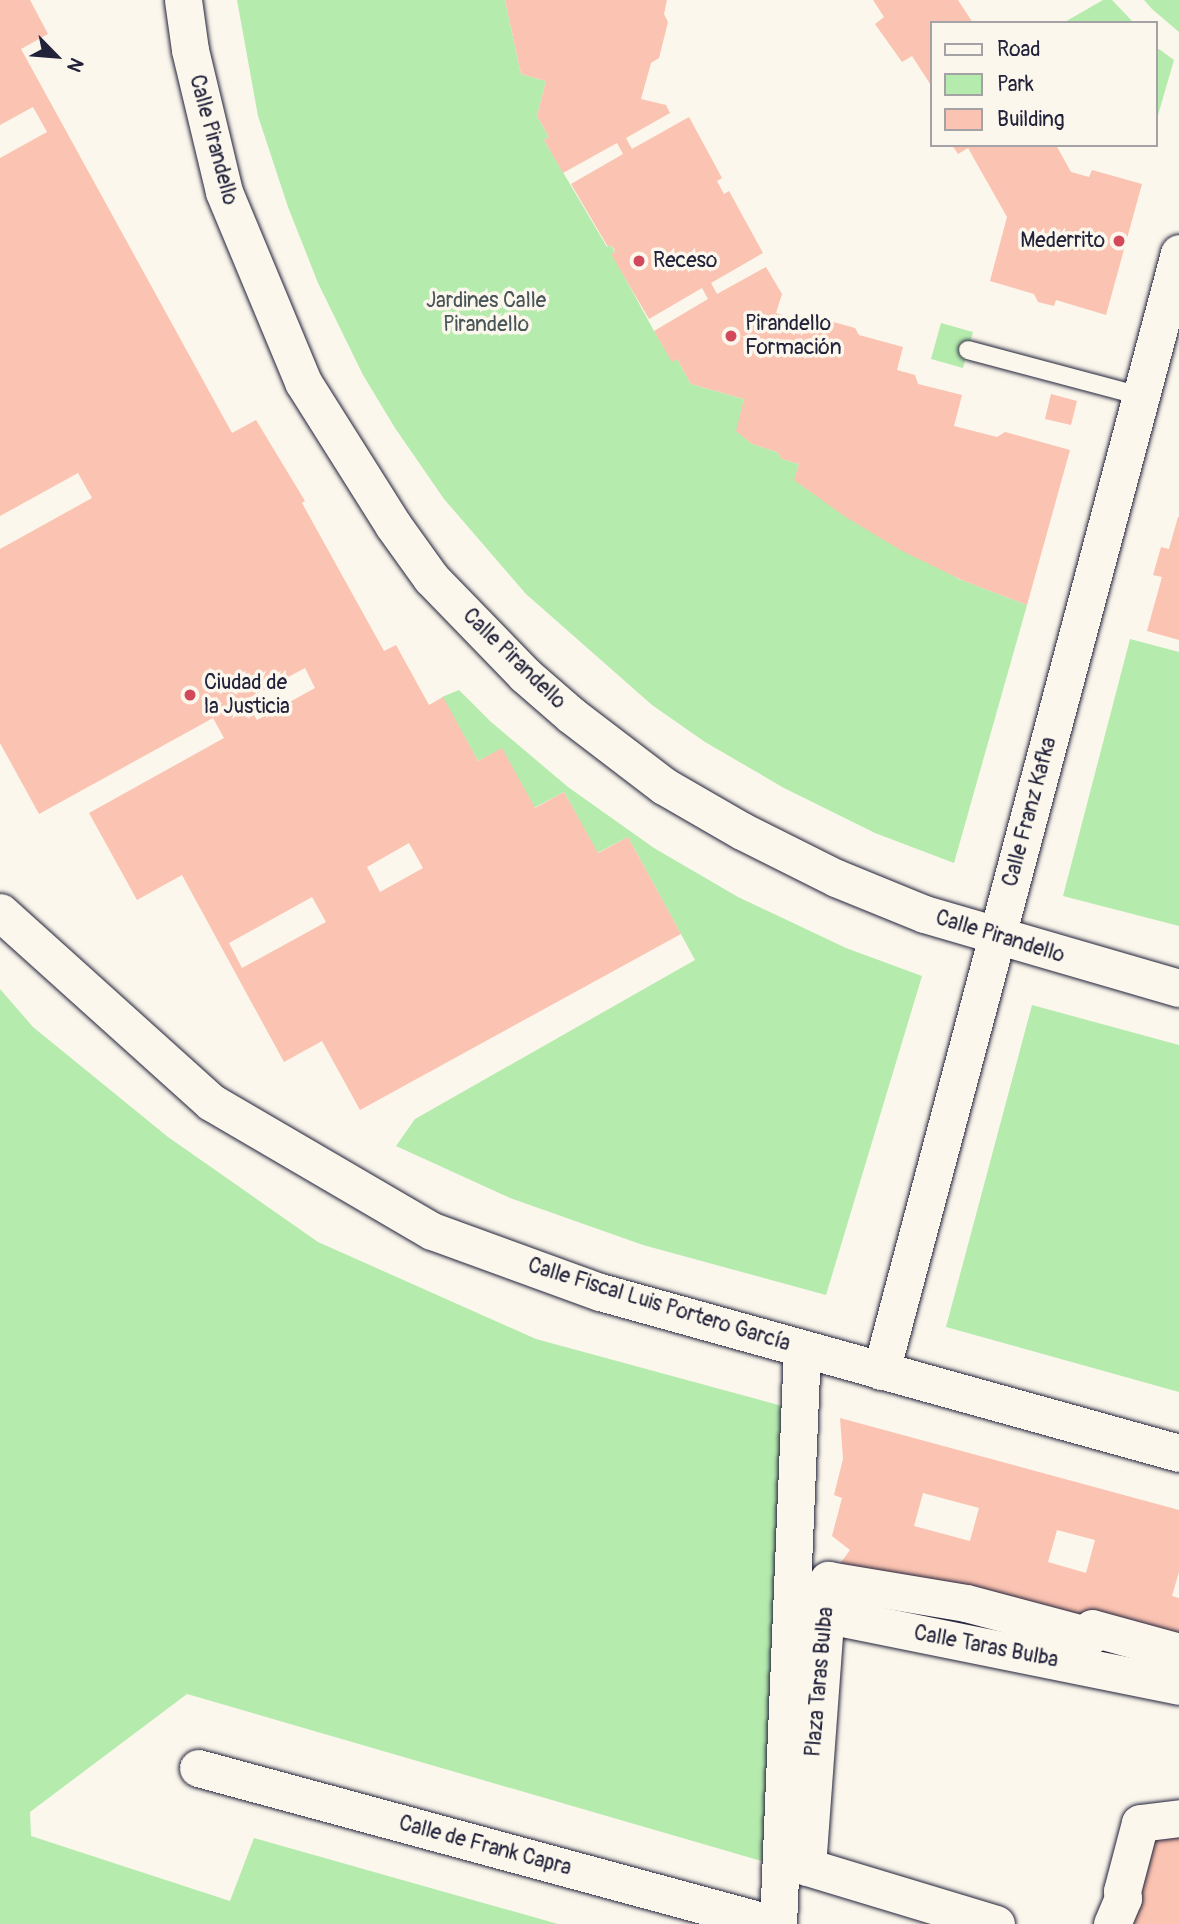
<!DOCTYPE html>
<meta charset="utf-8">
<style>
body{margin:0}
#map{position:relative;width:1179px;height:1924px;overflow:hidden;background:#fbf7ec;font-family:Pangolin,sans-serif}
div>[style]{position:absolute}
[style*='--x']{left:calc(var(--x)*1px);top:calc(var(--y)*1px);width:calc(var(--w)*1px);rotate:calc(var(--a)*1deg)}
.green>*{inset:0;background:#b6ebae}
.building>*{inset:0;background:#fbc3b1}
.roads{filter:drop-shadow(0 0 2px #22223b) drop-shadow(0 0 2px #22223b)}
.lane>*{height:18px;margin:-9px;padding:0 9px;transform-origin:9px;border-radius:9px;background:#fbf7ec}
.street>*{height:37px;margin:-18.5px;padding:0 18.5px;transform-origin:18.5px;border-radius:18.5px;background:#fbf7ec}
.dots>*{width:19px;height:19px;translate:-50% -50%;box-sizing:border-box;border:4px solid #fbf7ec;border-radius:50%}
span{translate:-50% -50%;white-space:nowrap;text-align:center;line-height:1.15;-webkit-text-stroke:7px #fbf7ec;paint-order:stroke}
.street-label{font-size:21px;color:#22223b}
.poi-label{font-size:21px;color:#22223b}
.right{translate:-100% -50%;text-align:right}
.left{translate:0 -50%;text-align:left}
.park-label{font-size:21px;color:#475458}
.legend{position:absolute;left:930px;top:21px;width:228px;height:126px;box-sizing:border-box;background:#fbf7ec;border:2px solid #a4a2a5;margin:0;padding:9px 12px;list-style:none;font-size:21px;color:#22223b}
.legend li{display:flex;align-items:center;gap:14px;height:35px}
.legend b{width:35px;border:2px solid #a4a2a5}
.north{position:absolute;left:21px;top:21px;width:70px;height:70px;-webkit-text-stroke:5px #fbf7ec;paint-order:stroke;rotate:115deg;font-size:19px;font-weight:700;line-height:28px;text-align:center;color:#22223b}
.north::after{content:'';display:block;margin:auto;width:24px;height:32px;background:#22223b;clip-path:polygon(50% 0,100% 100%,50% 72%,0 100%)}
</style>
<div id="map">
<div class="green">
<i style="clip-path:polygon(237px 0,505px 0,521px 74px,546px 81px,537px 116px,549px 137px,544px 140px,607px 247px,611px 245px,615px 252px,612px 254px,654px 331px,672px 361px,677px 359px,691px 384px,744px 399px,737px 431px,752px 444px,777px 452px,782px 459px,799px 464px,795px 478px,959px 579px,1027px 605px,954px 863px,875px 833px,784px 788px,705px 742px,652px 705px,526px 594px,444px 499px,395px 428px,363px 375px,318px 283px,288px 207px,258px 116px)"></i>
<i style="clip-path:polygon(1103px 0,1112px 0,1134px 23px,1063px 23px)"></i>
<i style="clip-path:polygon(1144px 0,1179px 0,1179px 32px,1152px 9px)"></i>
<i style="clip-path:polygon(1159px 49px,1174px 60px,1156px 122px,1156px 52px)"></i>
<i style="clip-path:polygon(941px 323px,973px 332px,963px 368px,931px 359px)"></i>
<i style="clip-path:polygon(1130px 639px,1179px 652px,1179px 926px,1063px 896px)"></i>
<i style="clip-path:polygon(459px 690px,490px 721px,568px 787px,654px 848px,738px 897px,846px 948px,922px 976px,826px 1295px,643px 1245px,510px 1198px,396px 1146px,415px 1119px,695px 960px,628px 837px,597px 853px,564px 792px,534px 808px,502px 749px,478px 761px,442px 697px)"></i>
<i style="clip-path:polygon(0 989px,33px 1027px,168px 1137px,318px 1242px,536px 1339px,786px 1407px,768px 1863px,187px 1694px,30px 1812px,31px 1836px,230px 1901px,254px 1838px,558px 1924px,0 1924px)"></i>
<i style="clip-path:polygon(1032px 1005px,1179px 1045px,1179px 1392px,946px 1327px)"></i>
</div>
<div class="building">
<i style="clip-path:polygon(evenodd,0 0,30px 0,48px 34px,21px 49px,232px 433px,256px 420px,305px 501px,302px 503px,384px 651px,396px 645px,429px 705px,443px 697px,478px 761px,502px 748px,535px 808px,564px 792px,598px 853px,628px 837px,681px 934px,360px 1110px,322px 1041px,284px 1062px,182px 875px,137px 900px,89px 813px,224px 738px,213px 718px,39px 814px,0 743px,0 549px,92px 498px,78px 473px,0 516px,0 158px,47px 132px,33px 107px,0 125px,0 0,305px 668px,315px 688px,257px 720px,245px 700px,305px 668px,0 0,409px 843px,423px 868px,380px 892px,367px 867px,409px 843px,0 0,312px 897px,326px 922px,242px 968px,229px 943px,312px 897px)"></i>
<i style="clip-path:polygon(505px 0,667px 0,664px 14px,668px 22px,659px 58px,651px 63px,641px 99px,666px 105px,670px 113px,626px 138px,632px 149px,689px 117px,722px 178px,717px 181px,724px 194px,729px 191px,763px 253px,711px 283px,717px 294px,766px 267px,782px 294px,776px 313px,812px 323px,819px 318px,855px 328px,859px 335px,903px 347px,897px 370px,915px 375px,918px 384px,962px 395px,954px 426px,997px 437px,1005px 432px,1070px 450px,1027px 605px,964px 581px,902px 551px,844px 516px,794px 480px,799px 464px,782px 459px,777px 452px,752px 444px,736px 431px,744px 399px,691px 384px,677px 359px,672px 362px,654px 331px,708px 299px,702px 288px,649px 319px,611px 254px,615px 252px,614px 249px,611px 245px,608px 247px,571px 184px,623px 154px,617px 143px,563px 173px,544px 140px,549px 137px,537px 116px,546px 81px,521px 74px)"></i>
<i style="clip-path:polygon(873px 0,958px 0,973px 23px,932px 23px,932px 87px,912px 56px,902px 62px,875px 24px,884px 17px)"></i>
<i style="clip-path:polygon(952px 145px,1056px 145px,1071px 172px,1089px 177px,1092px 170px,1142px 184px,1106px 315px,1056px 300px,1054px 306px,1038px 302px,1034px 294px,990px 281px,1007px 217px,968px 148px,958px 154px)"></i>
<i style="clip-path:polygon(1051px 394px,1077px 401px,1071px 425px,1045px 419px)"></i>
<i style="clip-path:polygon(1178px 517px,1179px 517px,1179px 640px,1147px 631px,1162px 577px,1153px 575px,1161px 547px,1169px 549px)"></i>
<i style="clip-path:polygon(evenodd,840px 1418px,1179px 1510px,1179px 1572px,1172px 1596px,1179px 1598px,1179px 1652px,828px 1580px,850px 1550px,832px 1536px,842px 1498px,834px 1495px,843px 1459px,840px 1418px,923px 1493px,979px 1508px,970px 1541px,914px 1526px,923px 1493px,840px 1418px,1057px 1530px,1095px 1540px,1086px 1573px,1048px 1562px,1057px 1530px)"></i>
<i style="clip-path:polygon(1179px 1818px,1179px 1924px,1112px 1924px,1140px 1823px)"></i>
</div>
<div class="roads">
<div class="lane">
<i style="--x:968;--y:350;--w:179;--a:14.9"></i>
</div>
<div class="street">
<i style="--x:183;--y:0;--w:50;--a:82"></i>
<i style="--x:190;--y:50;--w:146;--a:76.5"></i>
<i style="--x:224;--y:192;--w:206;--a:67.4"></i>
<i style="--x:303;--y:382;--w:169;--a:57.8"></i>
<i style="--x:393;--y:525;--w:65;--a:54.4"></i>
<i style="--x:431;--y:578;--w:135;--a:45.9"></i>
<i style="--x:525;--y:675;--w:61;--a:41"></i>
<i style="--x:571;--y:715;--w:117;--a:37.4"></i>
<i style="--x:664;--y:786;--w:90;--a:30"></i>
<i style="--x:742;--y:831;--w:105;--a:26.6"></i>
<i style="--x:836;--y:878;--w:95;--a:22.2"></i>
<i style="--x:924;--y:914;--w:266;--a:16.2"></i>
<i style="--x:0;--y:912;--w:284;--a:42"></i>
<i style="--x:211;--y:1102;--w:256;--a:30.3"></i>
<i style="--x:432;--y:1231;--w:179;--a:20"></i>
<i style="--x:600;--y:1292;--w:601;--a:15.54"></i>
<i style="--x:881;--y:1371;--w:1157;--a:-75.07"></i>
<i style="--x:803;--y:1610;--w:384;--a:11.4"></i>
<i style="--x:198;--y:1768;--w:596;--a:15.18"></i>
<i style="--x:778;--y:1924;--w:576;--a:-87.61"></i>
<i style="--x:996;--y:1924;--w:197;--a:-163.2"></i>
<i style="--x:807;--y:1867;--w:288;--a:-85.8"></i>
<i style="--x:828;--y:1580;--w:140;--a:9.5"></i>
<i style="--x:966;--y:1603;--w:128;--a:14.9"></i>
<i style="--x:1090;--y:1636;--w:8;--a:-76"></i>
<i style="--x:1092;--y:1628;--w:90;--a:15.4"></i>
<i style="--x:1112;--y:1924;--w:28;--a:-67"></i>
<i style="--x:1123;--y:1898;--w:7;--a:-98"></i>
<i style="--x:1122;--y:1891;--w:70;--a:-75.2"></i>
<i style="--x:1140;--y:1823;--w:39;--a:-7"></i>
</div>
</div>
<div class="dots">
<i style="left:1119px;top:241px;background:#d1495b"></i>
<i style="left:639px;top:261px;background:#d1495b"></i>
<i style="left:731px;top:336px;background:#d1495b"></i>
<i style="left:190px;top:695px;background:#d1495b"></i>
</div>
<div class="street-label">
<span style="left:213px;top:140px;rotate:75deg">Calle Pirandello</span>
<span style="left:514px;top:659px;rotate:44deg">Calle Pirandello</span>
<span style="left:1030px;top:812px;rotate:-75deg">Calle Franz Kafka</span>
<span style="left:1000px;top:937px;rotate:17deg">Calle Pirandello</span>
<span style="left:659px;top:1305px;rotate:17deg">Calle Fiscal Luis Portero García</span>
<span style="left:986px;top:1647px;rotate:11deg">Calle Taras Bulba</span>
<span style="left:820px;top:1682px;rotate:-85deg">Plaza Taras Bulba</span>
<span style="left:485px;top:1846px;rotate:15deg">Calle de Frank Capra</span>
</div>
<div class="poi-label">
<span class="right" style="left:1105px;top:241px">Mederrito</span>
<span class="left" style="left:653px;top:261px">Receso</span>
<span class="left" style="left:745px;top:336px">Pirandello<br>Formación</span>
<span class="left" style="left:204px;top:695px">Ciudad de<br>la Justicia</span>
</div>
<div class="park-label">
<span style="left:486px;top:313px">Jardines Calle<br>Pirandello</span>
</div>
<ul class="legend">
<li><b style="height:9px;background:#fbf7ec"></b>Road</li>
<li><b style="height:19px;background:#b6ebae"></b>Park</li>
<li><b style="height:19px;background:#fbc3b1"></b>Building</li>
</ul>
<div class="north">N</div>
</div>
